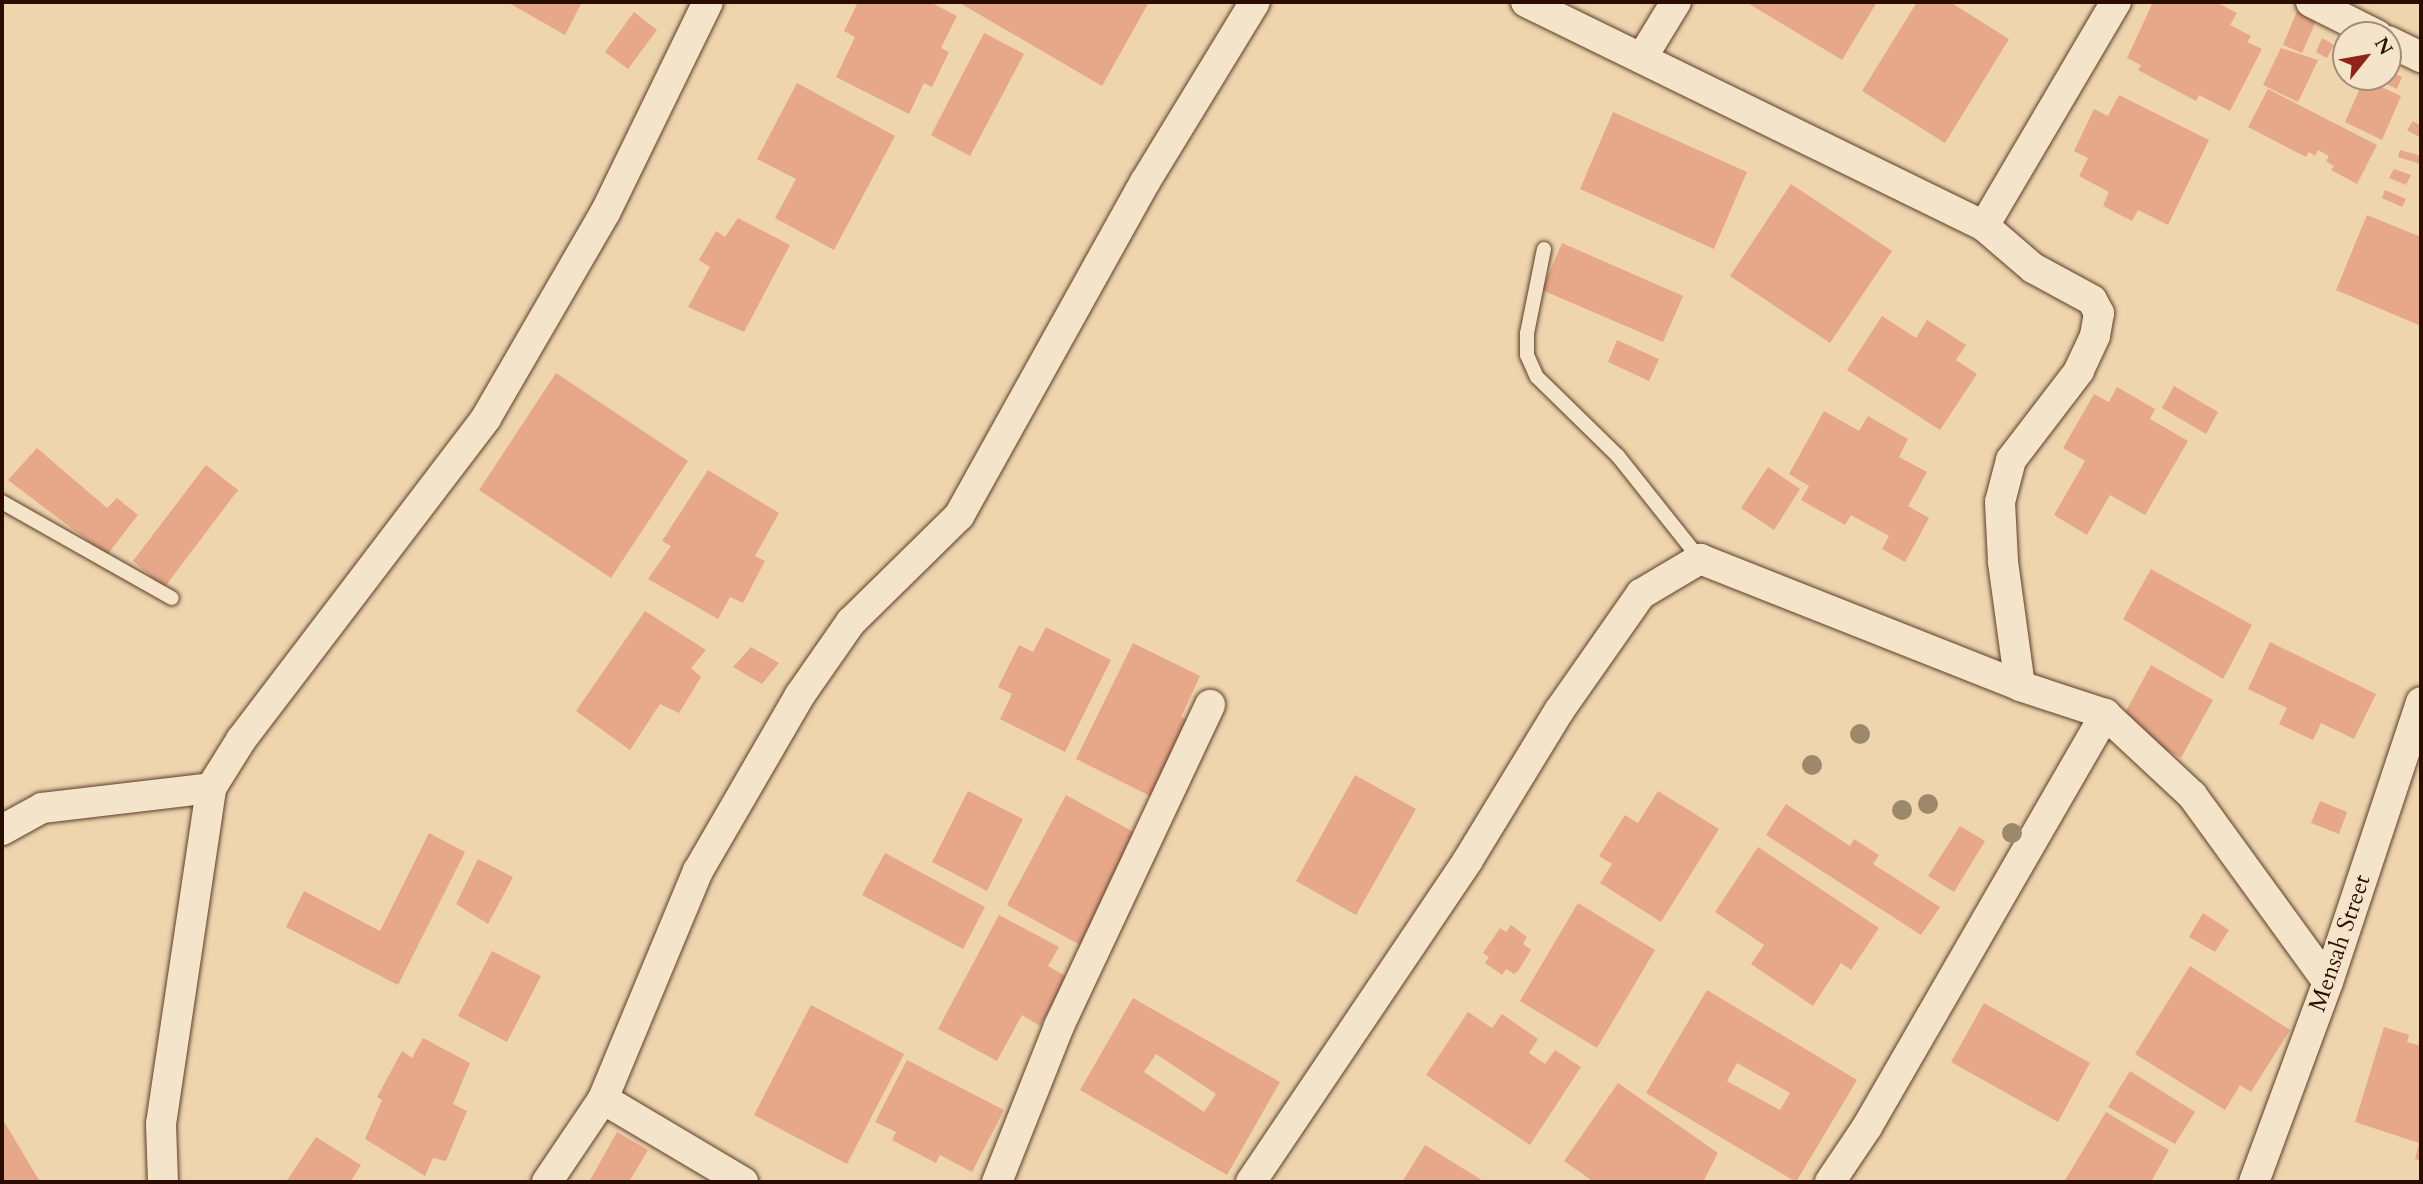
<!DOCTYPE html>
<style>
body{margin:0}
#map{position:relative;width:2423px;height:1184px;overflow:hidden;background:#eed5ad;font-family:Cardo,serif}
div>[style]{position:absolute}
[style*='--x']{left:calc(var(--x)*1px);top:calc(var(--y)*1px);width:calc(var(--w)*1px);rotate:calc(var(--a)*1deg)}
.building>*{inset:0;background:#e7a889}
.roads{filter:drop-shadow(0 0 2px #5c3e2b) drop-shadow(0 0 2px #5c3e2b)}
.lane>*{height:14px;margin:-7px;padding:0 7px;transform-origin:7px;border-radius:7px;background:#f4e4ca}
.street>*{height:30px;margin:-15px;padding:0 15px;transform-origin:15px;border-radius:15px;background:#f4e4ca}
.trees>*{width:20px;height:20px;margin:-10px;border-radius:50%;background:#9d8969}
span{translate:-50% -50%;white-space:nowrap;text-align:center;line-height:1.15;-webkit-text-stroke:5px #f4e4ca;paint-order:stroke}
.street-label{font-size:24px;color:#2b0c00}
.frame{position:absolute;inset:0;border:4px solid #2b0c00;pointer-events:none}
.north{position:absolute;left:2332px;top:21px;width:70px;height:70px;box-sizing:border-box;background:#f4e4ca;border:2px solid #a48e79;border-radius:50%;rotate:59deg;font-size:19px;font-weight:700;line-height:28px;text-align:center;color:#2b0c00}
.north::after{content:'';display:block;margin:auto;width:24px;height:32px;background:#8f2418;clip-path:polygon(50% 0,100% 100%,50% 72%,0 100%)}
</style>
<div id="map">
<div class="building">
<i style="clip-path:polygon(507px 2px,582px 2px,565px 35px)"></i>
<i style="clip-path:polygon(858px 2px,930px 2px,957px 16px,941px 48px,949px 52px,932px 87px,924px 83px,909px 114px,836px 77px,855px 37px,844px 31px)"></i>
<i style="clip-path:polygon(958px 2px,1149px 2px,1102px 86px)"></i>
<i style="clip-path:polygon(1746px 2px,1877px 2px,1842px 60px)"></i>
<i style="clip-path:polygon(1917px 2px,1950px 2px,2009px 39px,1945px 143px,1862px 91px)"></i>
<i style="clip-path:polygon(2153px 2px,2216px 2px,2237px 13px,2230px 25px,2251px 36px,2247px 42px,2262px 49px,2230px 111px,2199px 95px,2196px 101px,2138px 70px,2141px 65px,2127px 58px)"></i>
<i style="clip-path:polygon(2300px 4px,2320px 12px,2302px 53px,2283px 45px)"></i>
<i style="clip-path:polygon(634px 12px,657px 30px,628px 69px,605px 52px)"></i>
<i style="clip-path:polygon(984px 33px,1024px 54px,970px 156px,931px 135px)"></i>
<i style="clip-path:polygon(2322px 38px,2334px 45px,2327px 58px,2316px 52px)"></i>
<i style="clip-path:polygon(2281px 48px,2318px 60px,2298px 102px,2263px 85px)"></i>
<i style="clip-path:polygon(2388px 70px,2402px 77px,2397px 89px,2371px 77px,2388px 77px)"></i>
<i style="clip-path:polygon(2364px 79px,2401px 96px,2382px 140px,2345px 122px)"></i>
<i style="clip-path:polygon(797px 83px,895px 136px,834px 250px,775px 218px,796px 179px,757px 159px)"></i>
<i style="clip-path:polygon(2268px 89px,2377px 145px,2357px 184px,2331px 170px,2334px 166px,2326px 161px,2329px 156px,2318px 150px,2315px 156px,2309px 152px,2306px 157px,2248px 127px)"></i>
<i style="clip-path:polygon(2119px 95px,2209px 140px,2168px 225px,2138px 210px,2132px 221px,2103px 206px,2109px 192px,2079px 176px,2088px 158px,2074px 151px,2094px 109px,2108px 116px)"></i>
<i style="clip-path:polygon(1613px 112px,1747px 172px,1714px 249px,1580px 189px)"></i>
<i style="clip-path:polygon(2413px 121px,2421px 126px,2421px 138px,2407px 130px)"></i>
<i style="clip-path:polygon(2400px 150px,2421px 156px,2420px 164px,2398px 157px)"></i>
<i style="clip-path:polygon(2394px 169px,2411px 175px,2406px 185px,2389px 178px)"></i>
<i style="clip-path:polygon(1791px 184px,1892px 251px,1830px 343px,1730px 276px)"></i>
<i style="clip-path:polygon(2385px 190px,2406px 199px,2402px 207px,2382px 198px)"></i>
<i style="clip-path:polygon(2367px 215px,2421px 237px,2421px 326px,2336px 290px)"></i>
<i style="clip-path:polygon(738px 218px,790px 245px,744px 332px,688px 307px,710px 267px,699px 260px,716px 231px,725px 237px)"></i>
<i style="clip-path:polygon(1562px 243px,1683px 296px,1663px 342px,1542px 290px)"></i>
<i style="clip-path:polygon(1882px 316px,1916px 338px,1927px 320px,1966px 345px,1956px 360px,1977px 374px,1940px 430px,1847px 370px)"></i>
<i style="clip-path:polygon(1617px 340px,1659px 359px,1649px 381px,1608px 362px)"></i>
<i style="clip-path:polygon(556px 373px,688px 461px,611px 578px,479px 490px)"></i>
<i style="clip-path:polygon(2174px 386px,2218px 412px,2206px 434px,2162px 408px)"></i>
<i style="clip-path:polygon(2117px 387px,2155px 409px,2150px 419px,2188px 441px,2145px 515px,2110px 495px,2087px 535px,2054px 515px,2085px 461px,2063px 448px,2094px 394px,2109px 402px)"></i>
<i style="clip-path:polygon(1824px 411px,1859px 431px,1868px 416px,1908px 439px,1899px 457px,1927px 472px,1908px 506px,1929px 518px,1905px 562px,1882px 549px,1889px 536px,1851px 515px,1845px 525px,1801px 500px,1809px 486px,1789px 474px)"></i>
<i style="clip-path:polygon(37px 448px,107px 508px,117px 498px,138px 515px,107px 555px,8px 480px)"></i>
<i style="clip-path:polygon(206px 465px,238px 490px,164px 588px,133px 561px)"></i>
<i style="clip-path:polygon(1768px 467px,1800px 489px,1774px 530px,1741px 508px)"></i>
<i style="clip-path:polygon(708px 470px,779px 513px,755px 556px,765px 561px,743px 603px,730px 597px,718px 619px,648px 579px,671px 546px,662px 541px)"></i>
<i style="clip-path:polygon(2151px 569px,2252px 625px,2223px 679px,2123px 619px)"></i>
<i style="clip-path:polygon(645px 611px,706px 650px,691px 668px,701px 677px,679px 713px,660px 704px,630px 750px,576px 711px)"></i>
<i style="clip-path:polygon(1046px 627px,1111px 660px,1065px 752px,1000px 719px,1012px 694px,998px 687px,1019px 645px,1033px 652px)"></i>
<i style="clip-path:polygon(2270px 642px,2376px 694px,2354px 739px,2321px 723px,2313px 740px,2279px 724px,2287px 708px,2248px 689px)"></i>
<i style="clip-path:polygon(1133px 643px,1200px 676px,1181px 717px,1191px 721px,1154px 798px,1076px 759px)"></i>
<i style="clip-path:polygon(751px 647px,779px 663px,762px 684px,733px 667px)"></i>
<i style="clip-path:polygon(2151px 665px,2213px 700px,2181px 758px,2119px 724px)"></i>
<i style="clip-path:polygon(1355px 775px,1416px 809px,1356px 915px,1296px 881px)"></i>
<i style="clip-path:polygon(968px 791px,1023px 819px,987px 891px,932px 862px)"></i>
<i style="clip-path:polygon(1658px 791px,1719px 829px,1661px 922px,1600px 883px,1612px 864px,1599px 856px,1625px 815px,1638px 823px)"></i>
<i style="clip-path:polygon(1066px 795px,1139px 835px,1080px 945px,1007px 905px)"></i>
<i style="clip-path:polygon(2320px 801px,2347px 812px,2339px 834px,2311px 823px)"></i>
<i style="clip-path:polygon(1786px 804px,1850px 846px,1854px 839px,1879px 855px,1873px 864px,1940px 907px,1921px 935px,1766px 835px)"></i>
<i style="clip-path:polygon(1960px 826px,1985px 841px,1954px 892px,1928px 876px)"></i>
<i style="clip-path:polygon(429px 833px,465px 852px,398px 985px,286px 927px,304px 891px,380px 931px)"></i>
<i style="clip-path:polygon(1758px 847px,1879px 928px,1851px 970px,1841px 963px,1813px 1006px,1751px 964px,1764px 945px,1715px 912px)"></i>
<i style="clip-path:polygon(885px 853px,985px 907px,963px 949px,862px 895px)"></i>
<i style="clip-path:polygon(478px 859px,513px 877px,488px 924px,456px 904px)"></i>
<i style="clip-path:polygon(1578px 903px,1655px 950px,1597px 1048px,1520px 1001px)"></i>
<i style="clip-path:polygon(2203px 913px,2229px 930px,2215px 952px,2189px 937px)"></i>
<i style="clip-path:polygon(999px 915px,1059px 947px,1048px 966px,1067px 977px,1040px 1026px,1022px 1015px,997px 1061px,938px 1029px)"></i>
<i style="clip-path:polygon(1511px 925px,1527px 937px,1523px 944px,1531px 950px,1518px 971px,1514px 974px,1506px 969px,1502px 975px,1485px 963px,1489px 957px,1483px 953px,1500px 928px,1506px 932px)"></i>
<i style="clip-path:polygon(492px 951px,541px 976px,507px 1042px,458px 1016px)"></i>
<i style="clip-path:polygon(2190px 966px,2290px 1030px,2251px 1092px,2240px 1085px,2225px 1110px,2135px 1054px)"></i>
<i style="clip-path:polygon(evenodd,1707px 990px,1857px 1080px,1796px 1182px,1646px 1093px,1707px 990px,1737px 1063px,1790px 1093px,1780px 1110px,1727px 1081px,1737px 1063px)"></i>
<i style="clip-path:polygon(evenodd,1133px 998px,1280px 1082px,1227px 1175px,1080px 1090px,1133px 998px,1156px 1054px,1216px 1094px,1204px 1112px,1144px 1072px,1156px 1054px)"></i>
<i style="clip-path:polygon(1984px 1003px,2090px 1063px,2058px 1122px,1951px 1062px)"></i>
<i style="clip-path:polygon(811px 1005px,904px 1054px,847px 1164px,754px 1115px)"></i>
<i style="clip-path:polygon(1468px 1012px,1492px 1028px,1502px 1014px,1538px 1039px,1529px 1053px,1545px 1064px,1555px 1050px,1581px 1067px,1530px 1145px,1426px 1075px)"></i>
<i style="clip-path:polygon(2384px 1027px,2409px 1035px,2407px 1042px,2421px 1046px,2421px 1161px,2415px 1159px,2419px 1143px,2355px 1122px)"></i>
<i style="clip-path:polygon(423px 1038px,470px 1063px,453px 1104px,467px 1111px,446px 1161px,433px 1158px,425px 1176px,365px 1139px,382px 1100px,377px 1097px,402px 1051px,412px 1058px)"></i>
<i style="clip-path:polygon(907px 1060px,1004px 1110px,972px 1172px,940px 1155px,936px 1163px,892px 1140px,896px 1132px,875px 1122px)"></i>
<i style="clip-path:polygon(2130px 1071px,2195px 1112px,2175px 1144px,2108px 1107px)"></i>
<i style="clip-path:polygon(1618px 1083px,1718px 1153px,1703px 1182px,1594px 1182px,1564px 1161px)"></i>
<i style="clip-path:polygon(2106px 1112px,2169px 1150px,2152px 1180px,2157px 1182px,2064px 1182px)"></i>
<i style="clip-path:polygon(2px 1118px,40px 1182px,2px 1182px)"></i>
<i style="clip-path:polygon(617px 1132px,648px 1150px,629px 1182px,589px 1182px)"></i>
<i style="clip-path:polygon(316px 1137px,361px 1165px,350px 1182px,286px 1182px)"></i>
<i style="clip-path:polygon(1425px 1145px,1485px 1182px,1402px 1182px)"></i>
</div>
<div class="roads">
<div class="lane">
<i style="--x:1544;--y:249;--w:86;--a:101.4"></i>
<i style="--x:1527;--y:333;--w:22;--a:90"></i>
<i style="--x:1527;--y:355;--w:24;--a:66"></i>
<i style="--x:1537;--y:377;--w:113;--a:44.3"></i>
<i style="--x:1618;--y:456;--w:132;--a:51.5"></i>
<i style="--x:2;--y:502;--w:195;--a:29.5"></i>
</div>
<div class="street">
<i style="--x:1526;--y:2;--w:510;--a:26.06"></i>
<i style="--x:1984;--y:226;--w:65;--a:40.6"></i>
<i style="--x:2033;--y:268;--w:67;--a:28.5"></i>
<i style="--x:2092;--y:300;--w:15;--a:62"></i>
<i style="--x:2099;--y:313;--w:23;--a:100"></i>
<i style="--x:2095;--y:336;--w:38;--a:115"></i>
<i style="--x:2079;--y:371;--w:112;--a:127.4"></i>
<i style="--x:2011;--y:460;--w:43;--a:104.7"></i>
<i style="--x:2000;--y:502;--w:60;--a:87.1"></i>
<i style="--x:2003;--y:562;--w:125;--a:82.2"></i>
<i style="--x:2311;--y:2;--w:74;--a:26.6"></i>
<i style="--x:2388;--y:41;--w:37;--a:26"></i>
<i style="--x:1643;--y:56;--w:63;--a:-58.6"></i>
<i style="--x:1984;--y:226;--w:260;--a:-59.5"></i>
<i style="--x:2;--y:830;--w:46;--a:-28.8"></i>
<i style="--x:42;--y:808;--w:170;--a:-6.7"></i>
<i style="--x:603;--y:1099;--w:163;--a:30.7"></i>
<i style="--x:163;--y:1182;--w:58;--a:-92"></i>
<i style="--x:161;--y:1124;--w:340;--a:-81.5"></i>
<i style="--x:211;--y:788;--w:57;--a:-58"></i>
<i style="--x:241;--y:740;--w:405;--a:-52.7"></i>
<i style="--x:486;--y:418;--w:237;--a:-59.9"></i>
<i style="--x:605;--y:213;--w:235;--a:-64"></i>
<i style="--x:547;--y:1182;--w:100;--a:-56"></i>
<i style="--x:603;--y:1099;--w:247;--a:-67.4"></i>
<i style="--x:698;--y:871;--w:203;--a:-59.9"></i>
<i style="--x:800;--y:695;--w:89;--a:-55.1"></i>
<i style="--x:851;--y:622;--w:151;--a:-44.5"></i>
<i style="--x:959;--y:516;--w:382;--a:-60.9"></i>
<i style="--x:1145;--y:182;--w:211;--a:-58.6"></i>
<i style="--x:997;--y:1182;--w:168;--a:-68.3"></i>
<i style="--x:1059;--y:1026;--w:355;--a:-64.8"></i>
<i style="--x:1251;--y:1182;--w:388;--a:-56"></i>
<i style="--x:1468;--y:860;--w:175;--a:-58.6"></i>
<i style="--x:1559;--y:711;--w:143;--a:-55"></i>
<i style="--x:1641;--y:594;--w:69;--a:-30.7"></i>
<i style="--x:1700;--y:559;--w:344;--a:21.6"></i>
<i style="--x:2020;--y:686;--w:89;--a:18.2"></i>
<i style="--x:2105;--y:714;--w:119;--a:43"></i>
<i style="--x:2192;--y:795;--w:231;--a:54"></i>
<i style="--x:1830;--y:1182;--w:66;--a:-56.1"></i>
<i style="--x:1867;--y:1127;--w:477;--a:-60"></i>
<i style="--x:2254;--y:1182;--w:213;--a:-69.7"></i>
<i style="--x:2328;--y:982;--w:295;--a:-71.6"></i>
</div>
</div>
<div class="trees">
<i style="left:1860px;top:734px"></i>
<i style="left:1812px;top:765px"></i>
<i style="left:1928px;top:804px"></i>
<i style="left:1902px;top:810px"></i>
<i style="left:2012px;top:833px"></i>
</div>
<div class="street-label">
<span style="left:2340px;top:943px;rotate:-71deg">Mensah Street</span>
</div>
<div class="frame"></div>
<div class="north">N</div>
</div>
